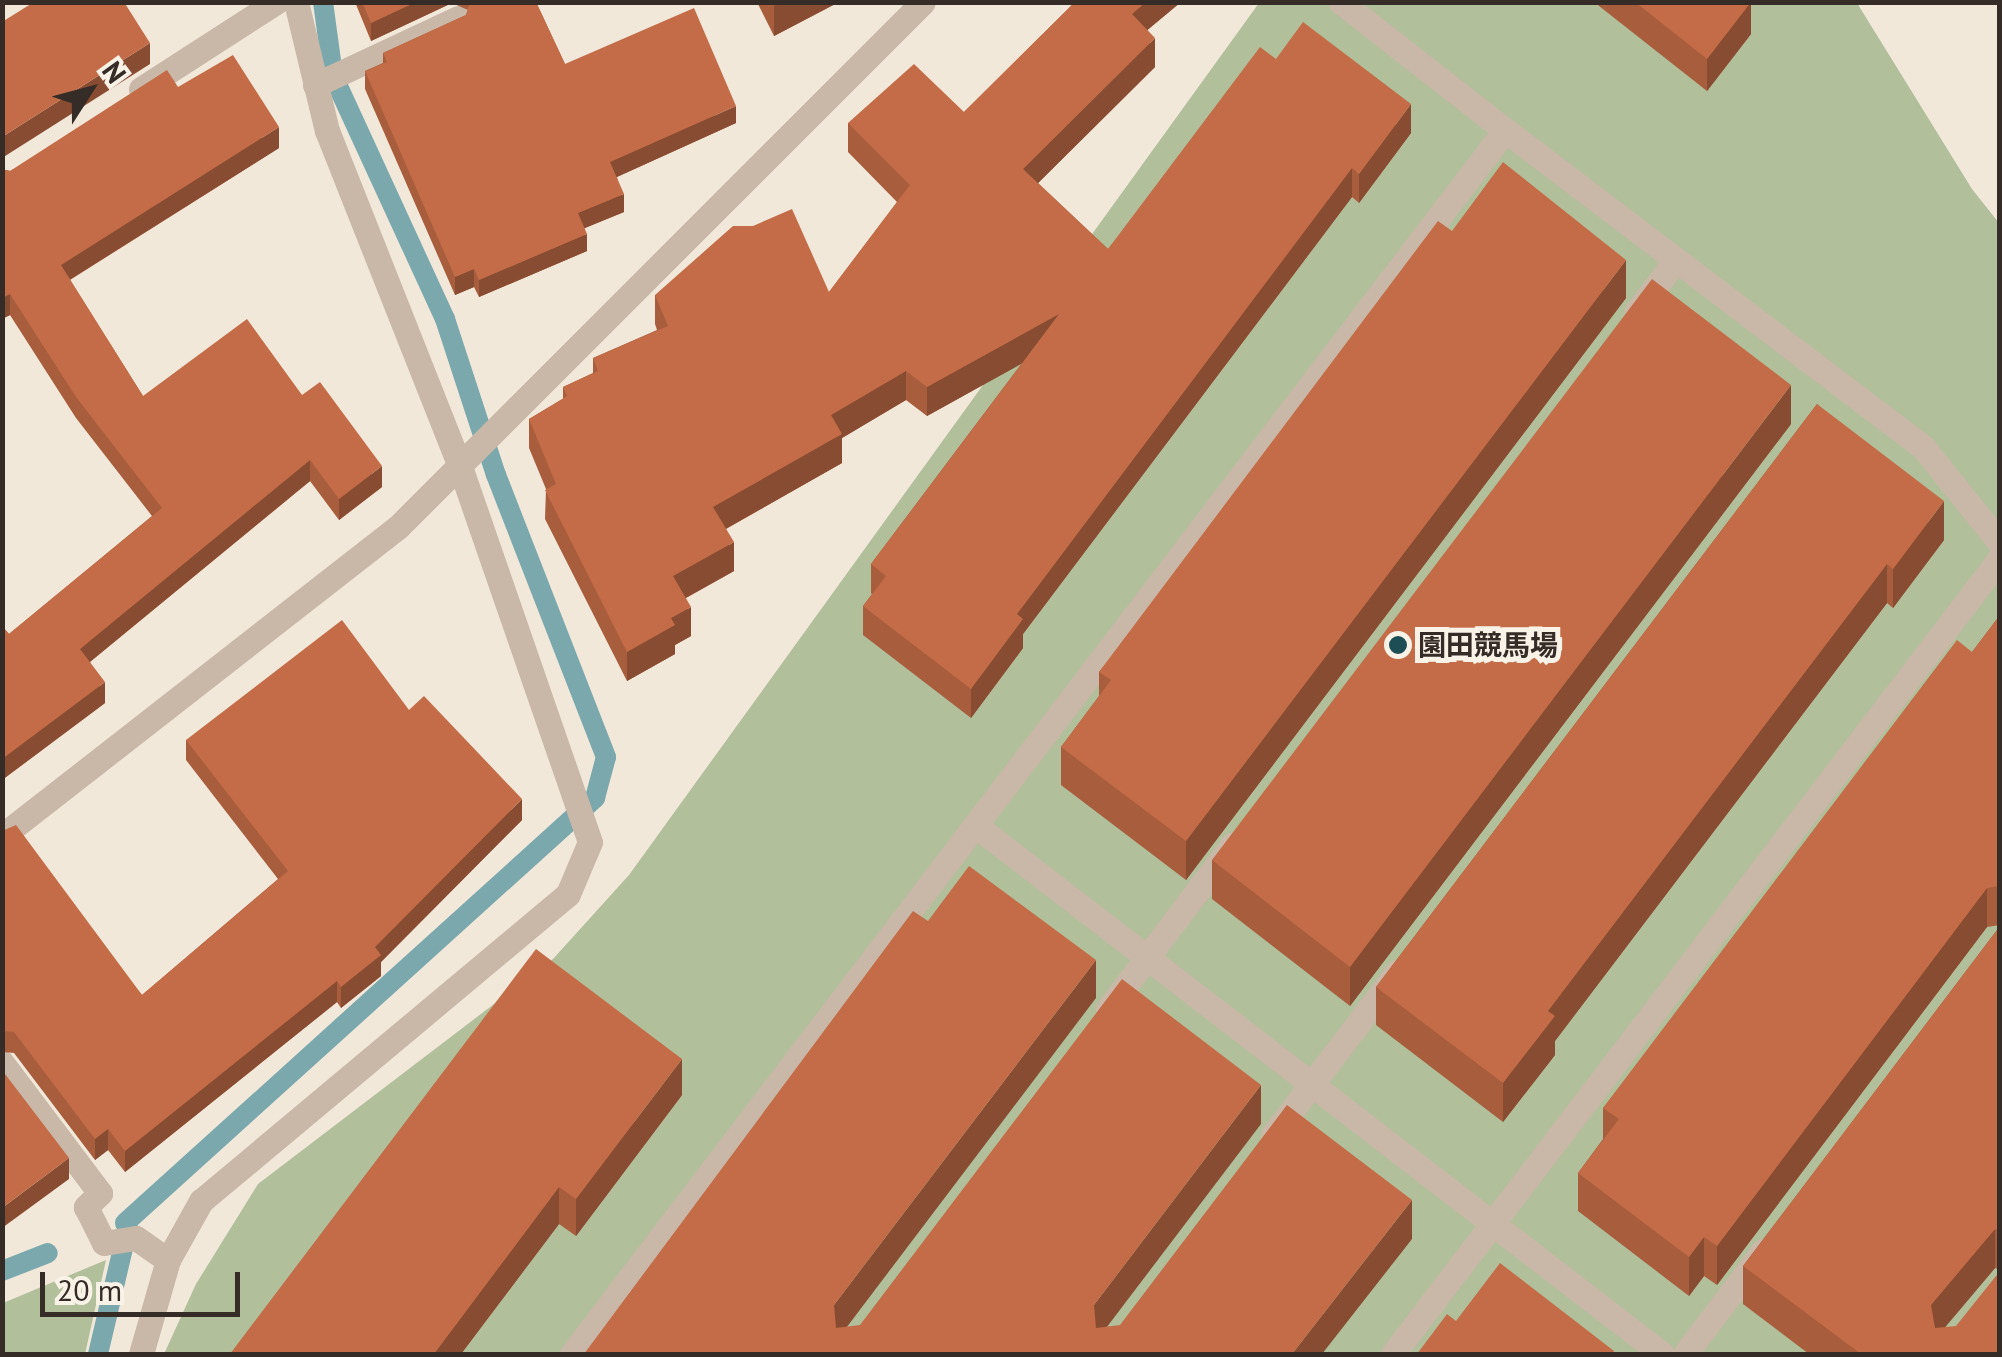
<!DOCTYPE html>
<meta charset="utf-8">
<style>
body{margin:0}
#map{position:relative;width:2002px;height:1357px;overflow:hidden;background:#f1e8da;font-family:"PT Sans","Noto Sans JP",sans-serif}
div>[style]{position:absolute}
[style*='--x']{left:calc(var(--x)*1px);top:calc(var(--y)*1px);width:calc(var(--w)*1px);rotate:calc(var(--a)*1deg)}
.green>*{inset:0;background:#b1bf9b}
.stream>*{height:20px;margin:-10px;padding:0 10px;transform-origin:10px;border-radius:10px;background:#7aa8ad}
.service>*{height:25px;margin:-12.5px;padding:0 12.5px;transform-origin:12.5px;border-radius:12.5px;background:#c9b8a7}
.minor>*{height:25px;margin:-12.5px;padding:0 12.5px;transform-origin:12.5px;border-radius:12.5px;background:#c9b8a7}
.wall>*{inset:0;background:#a85d3d}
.shaded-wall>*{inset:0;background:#884c32}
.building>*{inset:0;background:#c36c47}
.dots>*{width:28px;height:28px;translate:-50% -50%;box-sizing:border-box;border:5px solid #f9f2e7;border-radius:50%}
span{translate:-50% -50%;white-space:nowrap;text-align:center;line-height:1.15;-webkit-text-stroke:10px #f9f2e7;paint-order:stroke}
.poi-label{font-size:28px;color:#352c27;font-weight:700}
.left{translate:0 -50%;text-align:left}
.frame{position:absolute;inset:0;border:5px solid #352c27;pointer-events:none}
.north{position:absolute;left:40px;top:40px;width:100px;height:100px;-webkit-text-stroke:8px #f9f2e7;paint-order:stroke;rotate:54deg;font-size:28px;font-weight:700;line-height:40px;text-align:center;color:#352c27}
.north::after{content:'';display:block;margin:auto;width:35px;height:45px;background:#352c27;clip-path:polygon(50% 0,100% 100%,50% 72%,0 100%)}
.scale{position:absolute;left:40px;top:1272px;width:200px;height:45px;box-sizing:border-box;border:5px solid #352c27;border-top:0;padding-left:12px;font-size:30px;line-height:35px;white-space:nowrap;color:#352c27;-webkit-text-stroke:8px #f9f2e7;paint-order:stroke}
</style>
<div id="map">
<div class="green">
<i style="clip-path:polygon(1259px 3px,1857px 3px,1972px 189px,1999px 223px,1999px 1354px,164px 1354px,196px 1284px,258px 1184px,553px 959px,629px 875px)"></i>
<i style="clip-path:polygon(106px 1260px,85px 1354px,3px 1354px,3px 1303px)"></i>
</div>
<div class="stream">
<i style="--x:125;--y:1223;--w:634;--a:-42.12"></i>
<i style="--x:595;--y:798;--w:42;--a:-75"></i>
<i style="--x:606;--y:757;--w:303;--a:-111.3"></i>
<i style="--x:496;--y:475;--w:164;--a:-108.1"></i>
<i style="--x:445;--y:319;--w:268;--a:-114.7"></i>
<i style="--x:333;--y:75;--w:74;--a:-97.8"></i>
<i style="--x:2;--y:1271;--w:49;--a:-21.4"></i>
<i style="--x:98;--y:1354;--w:130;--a:-76.7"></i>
</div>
<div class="service">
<i style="--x:1341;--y:2;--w:208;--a:38"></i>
<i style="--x:315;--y:85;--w:158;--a:-25.1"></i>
<i style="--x:141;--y:89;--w:161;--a:-32.8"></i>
<i style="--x:1637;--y:311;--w:64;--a:-52.6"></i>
<i style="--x:975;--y:825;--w:867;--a:37.6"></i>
<i style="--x:1108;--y:1009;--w:206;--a:-52.9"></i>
<i style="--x:1273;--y:1135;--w:205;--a:-52.7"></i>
<i style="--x:572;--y:1354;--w:1539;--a:-52.68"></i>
<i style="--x:1505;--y:130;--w:525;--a:37.18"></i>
<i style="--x:1923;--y:447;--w:123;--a:51.3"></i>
<i style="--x:1393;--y:1354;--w:1001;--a:-52.67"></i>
<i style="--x:1685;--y:1354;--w:129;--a:-52.9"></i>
</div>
<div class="minor">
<i style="--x:2;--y:836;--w:502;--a:-37.97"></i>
<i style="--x:398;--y:527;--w:742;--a:-45"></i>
<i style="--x:2;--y:1063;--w:163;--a:53"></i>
<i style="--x:100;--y:1193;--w:20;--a:135"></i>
<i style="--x:86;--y:1207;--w:40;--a:63.4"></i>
<i style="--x:104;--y:1243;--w:32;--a:-9"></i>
<i style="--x:136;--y:1238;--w:39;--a:35"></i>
<i style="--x:141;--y:1354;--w:98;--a:-74"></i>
<i style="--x:168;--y:1260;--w:68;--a:-60.8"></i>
<i style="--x:201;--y:1201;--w:478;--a:-39.9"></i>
<i style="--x:568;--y:894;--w:56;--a:-67.1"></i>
<i style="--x:590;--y:842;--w:400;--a:-109.1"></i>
<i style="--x:459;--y:464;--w:358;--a:-111.6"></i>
<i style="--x:327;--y:131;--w:133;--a:-103.5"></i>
</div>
<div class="wall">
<i style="clip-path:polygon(355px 2px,536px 2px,565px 64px,736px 123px,617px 177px,624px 212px,584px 228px,587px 251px,479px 297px,474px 287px,455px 295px,365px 89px,365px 71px,383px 63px,383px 53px,466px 15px,468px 10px,452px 3px,371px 41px)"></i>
<i style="clip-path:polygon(757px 2px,839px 2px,774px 36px)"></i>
<i style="clip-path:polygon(1075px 2px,1181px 2px,1147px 30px,1155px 67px,1038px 183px,1108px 249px,1276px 59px,1411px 133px,1359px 203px,1352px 197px,1023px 634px,1023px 648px,971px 718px,863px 635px,863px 606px,872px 594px,871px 593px,871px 564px,1022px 363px,927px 416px,906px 400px,842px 438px,842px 463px,726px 529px,734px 571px,686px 598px,691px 636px,675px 645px,675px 654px,627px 681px,545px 519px,546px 489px,529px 448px,529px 419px,563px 399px,563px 387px,593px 373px,593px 358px,657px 330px,655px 324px,655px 295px,829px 292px,897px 202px,848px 152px,848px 123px,964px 112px)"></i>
<i style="clip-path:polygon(1594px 2px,1751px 2px,1751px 34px,1707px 91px)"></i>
<i style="clip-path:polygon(178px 87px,279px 148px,70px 280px,143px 396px,302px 395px,382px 487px,339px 520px,310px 481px,90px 662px,105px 703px,2px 780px,2px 626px,9px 634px,152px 516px,76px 418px,10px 315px,2px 319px,2px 169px,10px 171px)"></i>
<i style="clip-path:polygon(1452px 231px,1626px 298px,1186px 880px,1061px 785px,1061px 747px,1099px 696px,1099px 672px)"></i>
<i style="clip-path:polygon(1817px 404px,1944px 540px,1893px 608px,1887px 603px,1555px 1041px,1555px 1055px,1503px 1122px,1376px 1025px,1376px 987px)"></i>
<i style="clip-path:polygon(1791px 424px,1350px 1006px,1212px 899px,1212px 860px)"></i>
<i style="clip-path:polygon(2000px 615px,2000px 925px,1987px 927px,1717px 1285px,1704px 1276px,1689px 1296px,1578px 1211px,1578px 1173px,1603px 1139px,1603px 1108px,1972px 652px)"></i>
<i style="clip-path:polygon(409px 710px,522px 820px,381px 962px,381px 976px,341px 1008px,337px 1002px,125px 1172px,108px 1150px,95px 1160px,14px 1053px,2px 1052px,2px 831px,142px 995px,278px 879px,186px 760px,186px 740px)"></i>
<i style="clip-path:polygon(2000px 926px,2000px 1270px,1995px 1268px,1945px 1327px,2000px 1354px,1809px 1354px,1743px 1304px,1743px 1266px)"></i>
<i style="clip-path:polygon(682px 1095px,576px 1236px,559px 1224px,461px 1354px,230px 1354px)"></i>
</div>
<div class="shaded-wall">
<i style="clip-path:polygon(416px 2px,452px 3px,371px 41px,371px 23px)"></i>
<i style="clip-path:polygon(782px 2px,839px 2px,774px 36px,774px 6px)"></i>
<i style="clip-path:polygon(1146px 2px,1181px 2px,1132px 43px,1132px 14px)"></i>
<i style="clip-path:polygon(1751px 2px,1751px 34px,1707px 91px,1707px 59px)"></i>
<i style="clip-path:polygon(1155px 38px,1155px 67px,1023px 198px,1023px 169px)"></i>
<i style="clip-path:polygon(150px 43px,150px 64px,2px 158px,2px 137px)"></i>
<i style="clip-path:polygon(1411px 104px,1411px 133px,1359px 203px,1359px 174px)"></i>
<i style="clip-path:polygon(736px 106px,736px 123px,610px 180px,610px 162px)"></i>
<i style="clip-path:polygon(279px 127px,279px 148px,61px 285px,61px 265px)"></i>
<i style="clip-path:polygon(1352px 168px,1352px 197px,1023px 634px,1023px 648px,971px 718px,971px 689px,1017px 614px)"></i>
<i style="clip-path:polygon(624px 194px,624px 212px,578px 231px,578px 213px)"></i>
<i style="clip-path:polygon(587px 234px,587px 251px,479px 297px,479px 280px)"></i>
<i style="clip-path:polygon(1626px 260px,1626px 298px,1186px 880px,1186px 841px)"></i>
<i style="clip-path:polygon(474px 269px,474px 287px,455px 295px,455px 277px)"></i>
<i style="clip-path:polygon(10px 294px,10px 315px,2px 319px,2px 298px)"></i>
<i style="clip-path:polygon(1059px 314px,1059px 343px,927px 416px,927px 387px)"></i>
<i style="clip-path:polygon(906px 371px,906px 400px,842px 438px,842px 463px,713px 536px,713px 507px,831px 415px)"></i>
<i style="clip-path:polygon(1791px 385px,1791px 424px,1350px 1006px,1350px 967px)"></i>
<i style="clip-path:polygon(310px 460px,310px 481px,80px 670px,80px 649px)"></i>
<i style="clip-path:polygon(382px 466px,382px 487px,339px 520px,339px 499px)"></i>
<i style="clip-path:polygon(1944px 501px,1944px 540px,1893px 608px,1893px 569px)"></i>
<i style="clip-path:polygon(734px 542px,734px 571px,673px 605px,673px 576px)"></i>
<i style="clip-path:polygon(1887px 564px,1887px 603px,1555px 1041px,1555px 1055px,1503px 1122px,1503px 1083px,1548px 1011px)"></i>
<i style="clip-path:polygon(691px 607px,691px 636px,675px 645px,675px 654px,627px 681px,627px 652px,671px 618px)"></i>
<i style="clip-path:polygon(105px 682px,105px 703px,2px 780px,2px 759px)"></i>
<i style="clip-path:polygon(522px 799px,522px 820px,381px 962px,381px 976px,341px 1008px,341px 987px,375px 947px)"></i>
<i style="clip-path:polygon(1987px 888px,1987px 927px,1717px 1285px,1717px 1246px)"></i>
<i style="clip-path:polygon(1096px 960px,1096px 998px,834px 1344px,834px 1305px)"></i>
<i style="clip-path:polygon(337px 981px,337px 1002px,125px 1172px,125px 1151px)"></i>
<i style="clip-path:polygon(682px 1059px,682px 1095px,576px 1236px,576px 1199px)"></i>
<i style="clip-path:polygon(1261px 1085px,1261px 1124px,1094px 1344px,1094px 1305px)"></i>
<i style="clip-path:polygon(108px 1129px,108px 1150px,95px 1160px,95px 1139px)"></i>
<i style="clip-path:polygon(69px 1158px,69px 1179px,2px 1228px,2px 1208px)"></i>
<i style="clip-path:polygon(559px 1187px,559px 1224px,461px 1354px,434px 1354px)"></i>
<i style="clip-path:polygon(1412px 1200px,1412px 1239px,1322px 1354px,1292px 1354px)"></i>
<i style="clip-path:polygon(1995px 1229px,1995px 1268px,1931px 1344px,1931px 1305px)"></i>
<i style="clip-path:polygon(1704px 1237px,1704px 1276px,1689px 1296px,1689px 1257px)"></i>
</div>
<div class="building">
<i style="clip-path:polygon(34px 2px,124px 2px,150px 43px,2px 137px,2px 22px)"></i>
<i style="clip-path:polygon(362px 2px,416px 2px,371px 23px)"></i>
<i style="clip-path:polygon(470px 2px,536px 2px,565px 64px,694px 8px,736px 106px,610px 162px,624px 194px,578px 213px,587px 234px,479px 280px,474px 269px,455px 277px,365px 71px,387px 62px,383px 53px,466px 15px)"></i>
<i style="clip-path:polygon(1075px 2px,1146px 2px,1132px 14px,1155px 38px,1023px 169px,1108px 249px,1260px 47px,1276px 59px,1303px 22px,1411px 104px,1359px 174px,1352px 168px,1017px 614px,1023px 619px,971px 689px,863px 606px,886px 576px,871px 564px,1059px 314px,927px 387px,906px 371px,831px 415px,842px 434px,713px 507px,734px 542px,673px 576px,691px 607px,671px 618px,675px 625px,627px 652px,545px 490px,556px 484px,529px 419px,567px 396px,563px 387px,598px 371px,593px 358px,668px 326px,655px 295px,733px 226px,753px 226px,792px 209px,829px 292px,910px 185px,848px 123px,914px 64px,964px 112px)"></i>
<i style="clip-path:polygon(1635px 2px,1751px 2px,1707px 59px)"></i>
<i style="clip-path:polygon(233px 55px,279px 127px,61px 265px,143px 396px,247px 319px,302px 395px,320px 382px,382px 466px,339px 499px,310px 460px,80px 649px,105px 682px,2px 759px,2px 626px,9px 634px,162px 508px,76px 397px,10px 294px,2px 298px,2px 169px,10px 171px,167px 70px,178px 87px)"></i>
<i style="clip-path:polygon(1503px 162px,1626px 260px,1186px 841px,1061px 747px,1111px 680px,1099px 672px,1438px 221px,1452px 231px)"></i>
<i style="clip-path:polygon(1652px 279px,1791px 385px,1350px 967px,1212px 860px)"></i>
<i style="clip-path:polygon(1817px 404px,1944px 501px,1893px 569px,1887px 564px,1548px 1011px,1555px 1016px,1503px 1083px,1376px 987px)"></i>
<i style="clip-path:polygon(2000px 615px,2000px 886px,1987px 888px,1717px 1246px,1704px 1237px,1689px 1257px,1578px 1173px,1619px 1119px,1603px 1108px,1957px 640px,1972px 652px)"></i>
<i style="clip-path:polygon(342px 620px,409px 710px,424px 696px,522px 799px,375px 947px,381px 955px,341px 987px,337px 981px,125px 1151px,108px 1129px,95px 1139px,14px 1032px,2px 1031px,2px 831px,16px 825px,142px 995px,288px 871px,186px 740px)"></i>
<i style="clip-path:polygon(969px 866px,1096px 960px,834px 1305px,836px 1328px,860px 1325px,1122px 979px,1261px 1085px,1094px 1305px,1096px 1328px,1120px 1325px,1287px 1105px,1412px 1200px,1292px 1354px,584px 1354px,913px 911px,928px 921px)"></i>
<i style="clip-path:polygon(2000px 926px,2000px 1231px,1995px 1229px,1931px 1305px,1935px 1328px,1956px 1326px,2000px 1271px,2000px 1354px,1861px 1354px,1743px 1266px)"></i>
<i style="clip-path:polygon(536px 949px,682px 1059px,576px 1199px,559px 1187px,434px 1354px,230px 1354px)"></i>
<i style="clip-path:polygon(2px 1070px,69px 1158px,2px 1208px)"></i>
<i style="clip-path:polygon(1500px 1263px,1614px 1351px,1612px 1354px,1417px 1354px,1447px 1314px,1456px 1321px)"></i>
</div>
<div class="dots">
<i style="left:1398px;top:645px;background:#1e4e55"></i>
</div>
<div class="poi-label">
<span class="left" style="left:1418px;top:645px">園田競馬場</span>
</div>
<div class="frame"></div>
<div class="north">N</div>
<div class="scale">20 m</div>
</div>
